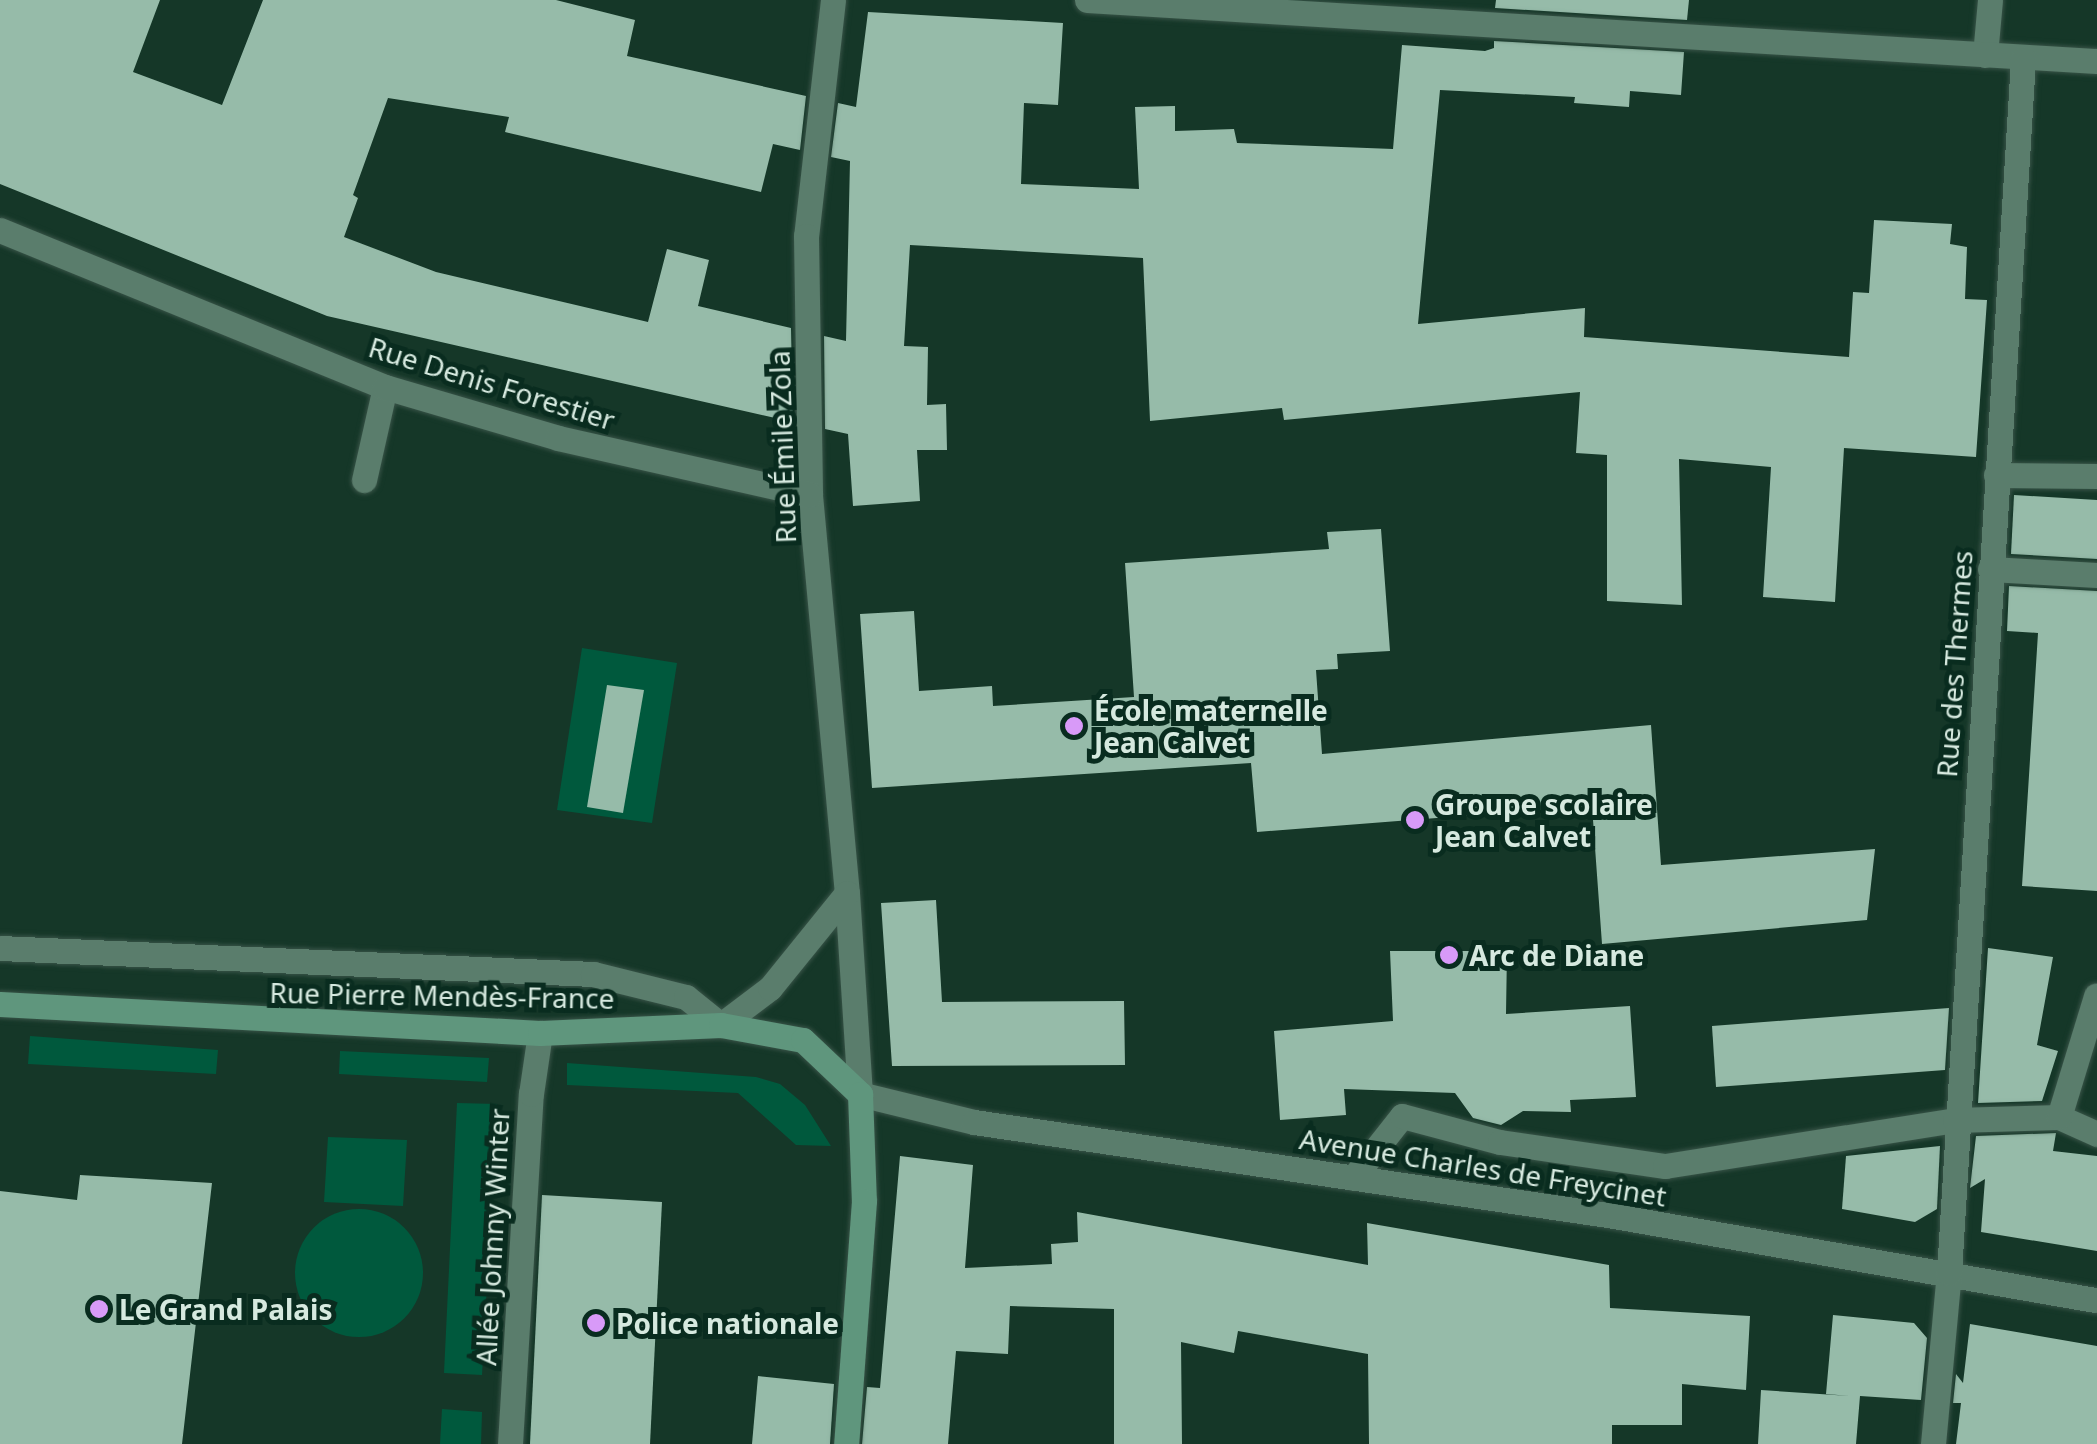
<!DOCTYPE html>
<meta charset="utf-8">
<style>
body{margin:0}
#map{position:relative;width:2097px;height:1444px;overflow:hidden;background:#153728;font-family:"Noto Sans",sans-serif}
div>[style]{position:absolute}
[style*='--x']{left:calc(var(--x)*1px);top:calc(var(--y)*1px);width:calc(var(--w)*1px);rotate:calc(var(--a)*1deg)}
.green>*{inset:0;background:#00593d}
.round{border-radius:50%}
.building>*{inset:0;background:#96bba9}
.roads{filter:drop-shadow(0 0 2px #385347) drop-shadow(0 0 2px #385347)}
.service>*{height:25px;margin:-12.5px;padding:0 12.5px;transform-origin:12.5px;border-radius:12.5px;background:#5a7d6c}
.minor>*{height:25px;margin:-12.5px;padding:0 12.5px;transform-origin:12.5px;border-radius:12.5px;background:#5a7d6c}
.secondary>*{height:25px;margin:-12.5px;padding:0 12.5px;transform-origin:12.5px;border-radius:12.5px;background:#5f967d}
.dots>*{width:28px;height:28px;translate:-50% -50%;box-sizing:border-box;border:5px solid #092c1f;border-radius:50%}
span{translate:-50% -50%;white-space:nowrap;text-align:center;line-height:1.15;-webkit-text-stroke:10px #092c1f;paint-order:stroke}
.street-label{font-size:28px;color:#d6e9df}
.poi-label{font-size:28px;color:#d6e9df;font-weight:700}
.left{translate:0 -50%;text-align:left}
</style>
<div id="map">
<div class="green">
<i style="clip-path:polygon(582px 648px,677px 663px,652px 823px,557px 810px)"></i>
<i style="clip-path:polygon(30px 1036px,218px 1050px,216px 1074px,28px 1064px)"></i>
<i style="clip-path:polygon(340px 1051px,489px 1058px,487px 1082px,339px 1074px)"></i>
<i style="clip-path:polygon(567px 1063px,756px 1077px,780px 1084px,805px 1105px,831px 1146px,796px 1145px,738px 1093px,567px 1085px)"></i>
<i style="clip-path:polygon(457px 1103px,497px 1104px,482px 1375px,444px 1373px)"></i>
<i style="clip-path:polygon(328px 1137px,407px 1140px,403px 1206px,324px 1202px)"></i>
<i class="round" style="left:295px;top:1209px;width:128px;height:128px"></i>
<i style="clip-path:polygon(442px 1409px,482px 1412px,481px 1444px,440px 1444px)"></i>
</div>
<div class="building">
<i style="clip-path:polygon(0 0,160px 0,133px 72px,222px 105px,263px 0,556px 0,635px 20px,627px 56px,806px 96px,800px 150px,773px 144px,761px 192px,505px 132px,509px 117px,388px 98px,353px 195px,358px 198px,344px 237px,436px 272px,648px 322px,667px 249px,709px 260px,698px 306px,791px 328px,793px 422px,327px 316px,0 184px)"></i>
<i style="clip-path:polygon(1496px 0,1689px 0,1687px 20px,1495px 8px)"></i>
<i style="clip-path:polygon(868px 12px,1063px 23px,1058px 105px,1024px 103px,1021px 184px,1139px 189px,1135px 107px,1175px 106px,1175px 131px,1234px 129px,1237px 143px,1393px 149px,1402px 45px,1485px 51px,1494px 48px,1494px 41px,1684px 52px,1681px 95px,1630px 91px,1629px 107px,1574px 103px,1575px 97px,1440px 90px,1418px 324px,1585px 308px,1584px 337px,1849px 357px,1853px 292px,1869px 293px,1874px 220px,1952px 224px,1950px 244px,1967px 247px,1965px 299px,1987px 300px,1976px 457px,1844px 448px,1835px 602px,1763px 597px,1771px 467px,1679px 459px,1682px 605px,1607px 601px,1607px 455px,1576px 453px,1580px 392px,1284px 420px,1282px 408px,1150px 421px,1143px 258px,910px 245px,904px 346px,928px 347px,927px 405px,946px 404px,947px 450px,917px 450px,920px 501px,853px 506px,848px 434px,825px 429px,824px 336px,846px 341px,850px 161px,831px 157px,838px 103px,856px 107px)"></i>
<i style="clip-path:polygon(2014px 495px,2097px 500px,2097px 559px,2011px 554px)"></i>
<i style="clip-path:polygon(1381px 529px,1390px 651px,1337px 654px,1338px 669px,1316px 670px,1322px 754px,1651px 725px,1661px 865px,1875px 849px,1867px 920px,1602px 944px,1592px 806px,1257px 832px,1251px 763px,872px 788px,860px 614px,914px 611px,919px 691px,992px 686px,993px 706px,1134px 697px,1125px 563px,1329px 549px,1327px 532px)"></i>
<i style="clip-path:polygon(2009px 586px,2097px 591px,2097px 891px,2022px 886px,2038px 633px,2007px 631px)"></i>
<i style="clip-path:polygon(607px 685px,644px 690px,623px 813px,587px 807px)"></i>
<i style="clip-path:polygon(936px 900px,942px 1002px,1124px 1001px,1125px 1065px,892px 1066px,881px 903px)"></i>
<i style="clip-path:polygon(1988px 948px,2053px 957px,2037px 1045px,2058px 1051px,2042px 1101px,1978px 1103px)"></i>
<i style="clip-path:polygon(1390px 951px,1507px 951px,1506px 1014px,1630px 1006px,1636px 1097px,1570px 1100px,1571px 1112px,1523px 1111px,1501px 1125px,1473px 1118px,1455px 1093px,1344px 1089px,1346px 1115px,1280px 1120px,1274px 1031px,1393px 1021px)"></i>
<i style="clip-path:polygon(1949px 1008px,1945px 1070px,1716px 1087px,1712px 1026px)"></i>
<i style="clip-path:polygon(2056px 1133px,2053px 1151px,2097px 1156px,2097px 1251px,1981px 1232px,1985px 1179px,1970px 1188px,1976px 1136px)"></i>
<i style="clip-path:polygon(1940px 1146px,1937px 1209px,1915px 1222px,1842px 1209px,1846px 1156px)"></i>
<i style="clip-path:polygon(900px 1156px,973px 1165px,965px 1268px,1052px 1264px,1051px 1244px,1078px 1242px,1077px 1212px,1368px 1265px,1367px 1223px,1609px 1265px,1610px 1308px,1750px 1316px,1746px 1390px,1682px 1384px,1682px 1425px,1612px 1425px,1612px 1444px,1369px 1444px,1368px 1354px,1238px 1331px,1234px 1353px,1181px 1342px,1182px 1444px,1114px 1444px,1114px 1309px,1010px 1306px,1008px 1354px,956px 1351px,948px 1444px,862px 1444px,867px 1387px,880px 1388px)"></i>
<i style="clip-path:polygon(80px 1175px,212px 1183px,182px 1444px,0 1444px,0 1191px,77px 1200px)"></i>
<i style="clip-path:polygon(542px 1195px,662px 1202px,650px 1444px,530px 1444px)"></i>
<i style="clip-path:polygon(1833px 1315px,1914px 1323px,1927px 1338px,1921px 1400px,1860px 1396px,1856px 1444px,1758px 1444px,1761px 1390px,1850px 1396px,1826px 1394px)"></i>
<i style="clip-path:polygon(1970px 1324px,2097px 1346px,2097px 1444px,1956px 1444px,1961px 1403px,1953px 1403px,1956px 1374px,1963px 1383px)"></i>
<i style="clip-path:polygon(758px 1376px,834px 1384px,830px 1444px,752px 1444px)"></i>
</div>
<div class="roads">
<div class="service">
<i style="--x:1985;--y:55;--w:55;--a:-84.8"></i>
<i style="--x:1996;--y:475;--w:101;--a:0.6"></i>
<i style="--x:364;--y:480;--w:95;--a:-77.3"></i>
<i style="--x:1990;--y:569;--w:107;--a:3.2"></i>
<i style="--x:0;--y:948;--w:594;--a:2.51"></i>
<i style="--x:593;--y:974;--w:96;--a:13.9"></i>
<i style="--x:686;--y:997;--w:45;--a:38.7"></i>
<i style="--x:2059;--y:1117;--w:42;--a:24.1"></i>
<i style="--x:1353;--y:1178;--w:79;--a:-51.7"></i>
<i style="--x:1402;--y:1116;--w:101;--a:14.9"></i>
<i style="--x:1500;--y:1142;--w:167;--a:8.3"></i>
<i style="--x:1665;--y:1166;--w:294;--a:-9"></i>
<i style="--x:1955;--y:1120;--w:104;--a:-1.7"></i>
<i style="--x:2059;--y:1117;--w:127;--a:-73"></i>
<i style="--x:510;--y:1444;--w:351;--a:-86.6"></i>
<i style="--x:531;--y:1094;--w:62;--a:-81.6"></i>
</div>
<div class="minor">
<i style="--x:833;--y:0;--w:238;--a:96.5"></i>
<i style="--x:806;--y:236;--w:259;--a:89.1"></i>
<i style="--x:810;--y:495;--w:400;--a:84.7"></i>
<i style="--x:847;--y:893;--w:201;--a:86.3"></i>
<i style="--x:860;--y:1094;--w:117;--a:13.8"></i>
<i style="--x:974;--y:1122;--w:641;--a:8.35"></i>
<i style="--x:1608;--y:1215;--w:496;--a:9.9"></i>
<i style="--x:1087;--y:0;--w:1012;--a:3.46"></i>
<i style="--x:0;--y:230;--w:416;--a:22.2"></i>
<i style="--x:385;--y:387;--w:180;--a:16.4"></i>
<i style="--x:558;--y:438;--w:258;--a:12.7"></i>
<i style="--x:721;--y:1025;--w:61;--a:-37.1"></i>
<i style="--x:770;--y:988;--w:122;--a:-51"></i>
<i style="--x:1933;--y:1444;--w:172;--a:-84.7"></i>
<i style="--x:1949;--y:1273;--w:1217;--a:-86.51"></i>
</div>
<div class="secondary">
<i style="--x:0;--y:1004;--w:541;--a:3.07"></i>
<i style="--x:540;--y:1033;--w:181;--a:-2.5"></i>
<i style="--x:721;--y:1025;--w:83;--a:10.4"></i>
<i style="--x:803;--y:1040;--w:79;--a:43.5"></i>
<i style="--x:860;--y:1094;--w:107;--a:87.9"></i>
<i style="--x:864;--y:1201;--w:244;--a:94.2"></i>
</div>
</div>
<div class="dots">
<i style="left:1074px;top:726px;background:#d89af8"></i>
<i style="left:1415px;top:820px;background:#d89af8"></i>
<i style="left:1449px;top:955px;background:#d89af8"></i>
<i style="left:99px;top:1309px;background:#d89af8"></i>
<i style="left:596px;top:1323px;background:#d89af8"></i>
</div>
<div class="street-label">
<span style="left:492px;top:383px;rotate:17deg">Rue Denis Forestier</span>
<span style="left:782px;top:447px;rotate:-92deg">Rue Émile Zola</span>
<span style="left:1954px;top:664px;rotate:-86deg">Rue des Thermes</span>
<span style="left:442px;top:995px;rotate:1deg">Rue Pierre Mendès-France</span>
<span style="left:1483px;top:1167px;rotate:9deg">Avenue Charles de Freycinet</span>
<span style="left:492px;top:1237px;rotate:-87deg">Allée Johnny Winter</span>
</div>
<div class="poi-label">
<span class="left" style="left:1094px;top:726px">École maternelle<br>Jean Calvet</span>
<span class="left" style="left:1435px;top:820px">Groupe scolaire<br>Jean Calvet</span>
<span class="left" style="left:1469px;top:955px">Arc de Diane</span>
<span class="left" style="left:119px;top:1309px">Le Grand Palais</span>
<span class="left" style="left:616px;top:1323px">Police nationale</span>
</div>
</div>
